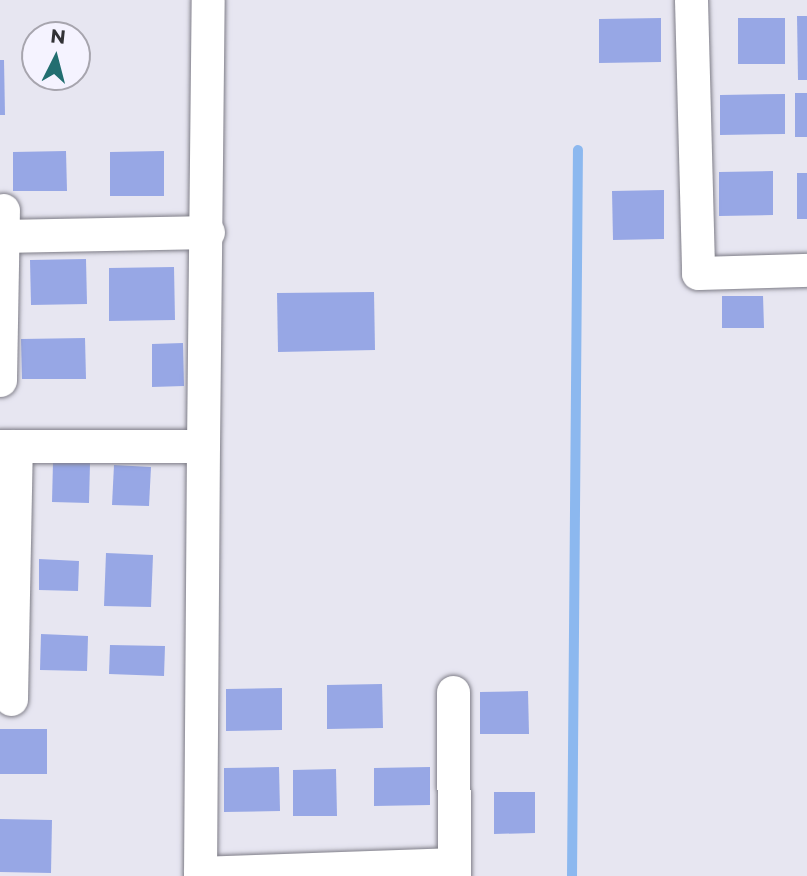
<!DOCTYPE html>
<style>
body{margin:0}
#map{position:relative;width:807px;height:876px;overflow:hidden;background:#e7e6f1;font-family:Montserrat,sans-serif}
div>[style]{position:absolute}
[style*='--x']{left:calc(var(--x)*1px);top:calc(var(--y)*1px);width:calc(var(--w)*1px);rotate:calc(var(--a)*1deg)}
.stream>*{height:10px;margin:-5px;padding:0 5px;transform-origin:5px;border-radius:5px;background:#8cb8ef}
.building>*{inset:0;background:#97a7e5}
.roads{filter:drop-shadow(0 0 2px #7e7d87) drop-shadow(0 0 2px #7e7d87)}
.minor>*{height:33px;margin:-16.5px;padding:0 16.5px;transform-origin:16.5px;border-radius:16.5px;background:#fff}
span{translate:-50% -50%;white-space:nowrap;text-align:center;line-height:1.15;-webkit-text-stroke:5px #f5f3ff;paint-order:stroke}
.north{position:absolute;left:21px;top:21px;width:70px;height:70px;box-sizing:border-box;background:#f5f3ff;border:2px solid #a7a5ae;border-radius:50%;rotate:6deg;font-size:19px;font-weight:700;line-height:28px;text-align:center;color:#313135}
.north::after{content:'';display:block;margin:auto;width:24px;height:32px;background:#226e70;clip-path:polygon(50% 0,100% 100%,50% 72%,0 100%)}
</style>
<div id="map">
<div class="stream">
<i style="--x:572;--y:876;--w:726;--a:-89.53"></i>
</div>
<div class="building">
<i style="clip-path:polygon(797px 16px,807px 16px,807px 80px,798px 80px)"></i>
<i style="clip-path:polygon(661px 18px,661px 62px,599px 63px,599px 19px)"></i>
<i style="clip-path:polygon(738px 18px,785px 18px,785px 64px,738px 64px)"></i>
<i style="clip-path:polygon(0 60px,4px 60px,5px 115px,0 115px)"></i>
<i style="clip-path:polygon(795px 93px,807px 93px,807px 137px,795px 137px)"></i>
<i style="clip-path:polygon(785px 94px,785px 134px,720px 135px,720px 95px)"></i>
<i style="clip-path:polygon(66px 151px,67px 191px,13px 191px,13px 152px)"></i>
<i style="clip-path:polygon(164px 151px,164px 196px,110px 196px,110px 152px)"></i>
<i style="clip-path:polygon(773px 171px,773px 215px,719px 216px,719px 172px)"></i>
<i style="clip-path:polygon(797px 173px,807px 173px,807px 219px,797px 219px)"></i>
<i style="clip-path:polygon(664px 190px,664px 239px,613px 240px,612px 191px)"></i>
<i style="clip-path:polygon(86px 259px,87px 304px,31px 305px,30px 260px)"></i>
<i style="clip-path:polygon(174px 267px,175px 320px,109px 321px,109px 268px)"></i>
<i style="clip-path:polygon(374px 292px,375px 350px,278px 352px,277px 293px)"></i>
<i style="clip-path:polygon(722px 296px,763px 296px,764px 328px,722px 328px)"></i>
<i style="clip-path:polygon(85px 338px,86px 379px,22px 379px,21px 339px)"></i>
<i style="clip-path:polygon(183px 343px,184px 386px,152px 387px,152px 344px)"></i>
<i style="clip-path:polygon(53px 462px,90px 463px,89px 503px,52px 502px)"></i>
<i style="clip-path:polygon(114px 465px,151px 467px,149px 506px,112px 505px)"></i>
<i style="clip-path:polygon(106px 553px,153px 555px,151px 607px,104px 606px)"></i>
<i style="clip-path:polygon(39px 559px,79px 561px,78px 591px,39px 590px)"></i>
<i style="clip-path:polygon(41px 634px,88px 636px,87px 671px,40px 670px)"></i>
<i style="clip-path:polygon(110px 645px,165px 646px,164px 676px,109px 674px)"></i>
<i style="clip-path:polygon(382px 684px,383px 728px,327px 729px,327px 685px)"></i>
<i style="clip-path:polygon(282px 688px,282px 730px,226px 731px,226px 689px)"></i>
<i style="clip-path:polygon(528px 691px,529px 734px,480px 734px,480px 692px)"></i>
<i style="clip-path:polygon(0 729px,47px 729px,47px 774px,0 774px)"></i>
<i style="clip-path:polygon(279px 767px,280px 811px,224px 812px,224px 768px)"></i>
<i style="clip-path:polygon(430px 767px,430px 805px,374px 806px,374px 768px)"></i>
<i style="clip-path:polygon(336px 769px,337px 816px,293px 816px,293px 770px)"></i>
<i style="clip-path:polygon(494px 792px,535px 792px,535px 833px,494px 834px)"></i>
<i style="clip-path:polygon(0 819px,52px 820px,51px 873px,0 872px)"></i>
</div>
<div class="roads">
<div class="minor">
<i style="--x:691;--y:0;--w:273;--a:88.5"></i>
<i style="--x:698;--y:273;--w:109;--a:-1.6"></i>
<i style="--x:3;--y:236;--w:205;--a:-1.1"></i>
<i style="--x:0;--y:380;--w:170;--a:-89"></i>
<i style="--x:0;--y:446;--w:203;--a:0"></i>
<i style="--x:203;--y:446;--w:430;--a:90.4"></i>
<i style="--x:203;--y:446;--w:446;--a:-89.4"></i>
<i style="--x:453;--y:692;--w:184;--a:89.7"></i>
<i style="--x:11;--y:699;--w:253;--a:-88.9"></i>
<i style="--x:200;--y:873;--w:254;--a:-2"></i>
</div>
</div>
<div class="north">N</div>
</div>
